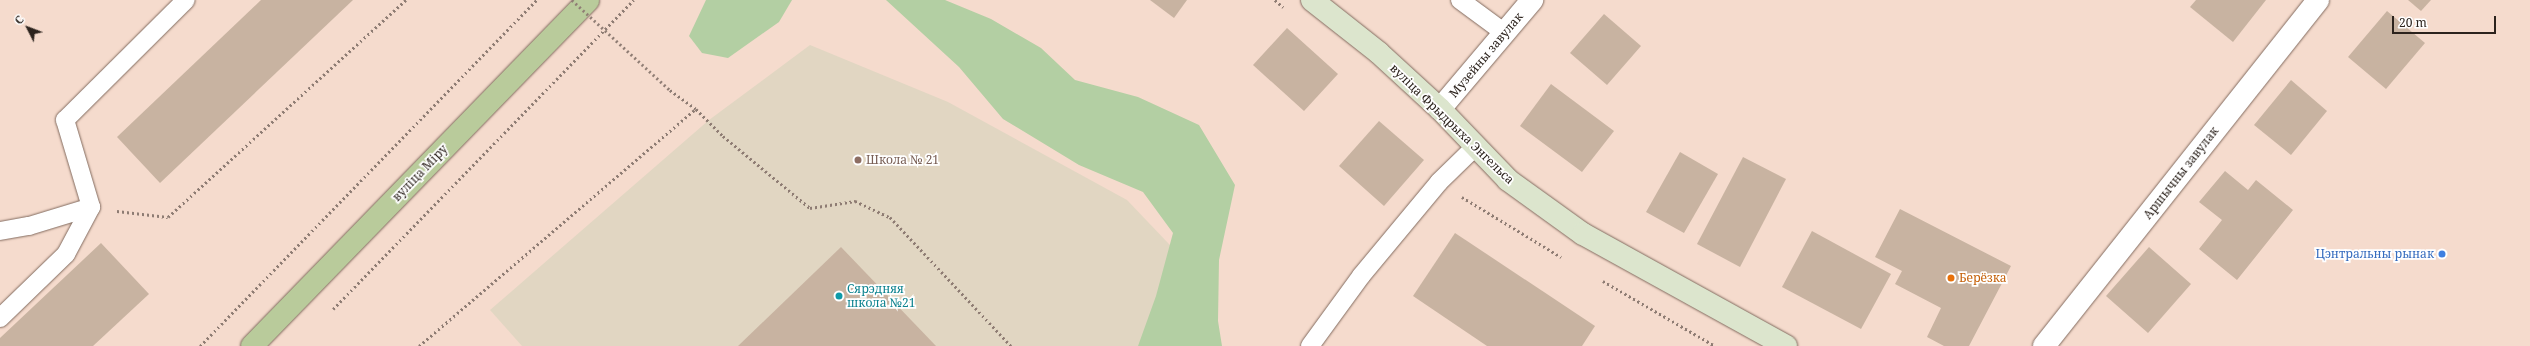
<!DOCTYPE html>
<meta charset="utf-8">
<style>
body{margin:0}
#map{position:relative;width:2530px;height:346px;overflow:hidden;background:#f5dbcd;font-family:"Noto Serif",serif}
div>[style]{position:absolute}
[style*='--x']{left:calc(var(--x)*1px);top:calc(var(--y)*1px);width:calc(var(--w)*1px);rotate:calc(var(--a)*1deg)}
.education>*{inset:0;background:#e1d6c2}
.green>*{inset:0;background:#b3cfa3}
.building>*{inset:0;background:#c8b3a1}
.path>*{height:2.5px;margin-top:-1.25px;transform-origin:0;background:repeating-linear-gradient(90deg,#8e7c73 0 2px,transparent 0 5px)}
.roads{filter:drop-shadow(0 0 1px #826b5f) drop-shadow(0 0 1px #826b5f)}
.lane>*{height:18px;margin:-9px;padding:0 9px;transform-origin:9px;border-radius:9px;background:#fff}
.street>*{height:22px;margin:-11px;padding:0 11px;transform-origin:11px;border-radius:11px;background:#fff}
.secondary>*{height:22px;margin:-11px;padding:0 11px;transform-origin:11px;border-radius:11px;background:#dce5cd}
.primary>*{height:22px;margin:-11px;padding:0 11px;transform-origin:11px;border-radius:11px;background:#b9cb9b}
.path-bridge>*{height:2.5px;margin-top:-1.25px;transform-origin:0;background:repeating-linear-gradient(90deg,#8e7c73 0 2px,transparent 0 5px)}
.dots>*{width:11px;height:11px;translate:-50% -50%;box-sizing:border-box;border:2px solid #fff;border-radius:50%}
span{translate:-50% -50%;white-space:nowrap;text-align:center;line-height:1.15;-webkit-text-stroke:3.5px #fff;paint-order:stroke}
.street-label{font-size:12px;color:#2c231d}
.education-label{font-size:12px;color:#785e54}
.left{translate:0 -50%;text-align:left}
.shop-label{font-size:12px;color:#366cbe}
.right{translate:-100% -50%;text-align:right}
.food-label{font-size:12px;color:#c56008}
.culture-label{font-size:12px;color:#0d838f}
.north{position:absolute;left:8px;top:8px;width:40px;height:40px;-webkit-text-stroke:3px #fff;paint-order:stroke;rotate:312deg;font-size:11px;font-weight:700;line-height:16px;text-align:center;color:#2c231d}
.north::after{content:'';display:block;margin:auto;width:14px;height:18px;background:#2c231d;clip-path:polygon(50% 0,100% 100%,50% 72%,0 100%)}
.scale{position:absolute;left:2392px;top:16px;width:104px;height:18px;box-sizing:border-box;border:2px solid #2c231d;border-top:0;padding-left:5px;font-size:12px;line-height:14px;white-space:nowrap;color:#2c231d;-webkit-text-stroke:3px #fff;paint-order:stroke}
</style>
<div id="map">
<div class="education">
<i style="clip-path:polygon(810px 45px,948px 102px,1127px 200px,1189px 265px,1176px 346px,522px 346px,490px 310px,709px 120px)"></i>
</div>
<div class="green">
<i style="clip-path:polygon(706px 0,792px 0,779px 22px,728px 58px,702px 53px,689px 36px)"></i>
<i style="clip-path:polygon(886px 0,945px 0,991px 19px,1041px 48px,1075px 80px,1138px 97px,1199px 125px,1235px 185px,1219px 260px,1218px 321px,1222px 346px,1138px 346px,1156px 296px,1173px 233px,1143px 192px,1079px 165px,1003px 119px,959px 67px)"></i>
</div>
<div class="building">
<i style="clip-path:polygon(261px 0,353px 0,160px 183px,117px 137px)"></i>
<i style="clip-path:polygon(1150px 0,1187px 0,1174px 18px)"></i>
<i style="clip-path:polygon(2196px 0,2266px 0,2233px 42px,2190px 7px)"></i>
<i style="clip-path:polygon(2408px 0,2431px 0,2421px 11px)"></i>
<i style="clip-path:polygon(2387px 11px,2425px 43px,2386px 89px,2348px 57px)"></i>
<i style="clip-path:polygon(1604px 14px,1641px 46px,1607px 85px,1570px 53px)"></i>
<i style="clip-path:polygon(1287px 28px,1338px 74px,1304px 111px,1253px 65px)"></i>
<i style="clip-path:polygon(2291px 80px,2327px 111px,2291px 155px,2254px 125px)"></i>
<i style="clip-path:polygon(1551px 84px,1614px 131px,1582px 172px,1520px 126px)"></i>
<i style="clip-path:polygon(1379px 121px,1424px 160px,1384px 206px,1339px 166px)"></i>
<i style="clip-path:polygon(1680px 152px,1718px 174px,1684px 233px,1646px 212px)"></i>
<i style="clip-path:polygon(1743px 157px,1786px 179px,1740px 267px,1697px 244px)"></i>
<i style="clip-path:polygon(2225px 171px,2248px 190px,2256px 180px,2293px 210px,2237px 280px,2199px 249px,2222px 220px,2199px 202px)"></i>
<i style="clip-path:polygon(1900px 209px,2011px 266px,1969px 346px,1944px 346px,1927px 337px,1941px 308px,1895px 284px,1902px 271px,1875px 257px)"></i>
<i style="clip-path:polygon(1812px 231px,1891px 274px,1861px 329px,1782px 287px)"></i>
<i style="clip-path:polygon(1455px 233px,1595px 326px,1582px 346px,1487px 346px,1413px 296px)"></i>
<i style="clip-path:polygon(101px 243px,149px 294px,93px 346px,0 346px,0 338px)"></i>
<i style="clip-path:polygon(841px 247px,936px 346px,738px 346px)"></i>
<i style="clip-path:polygon(2149px 247px,2191px 284px,2148px 333px,2106px 296px)"></i>
</div>
<div class="path">
<i style="--x:1275;--y:0;--w:11;--a:41"></i>
<i style="--x:670;--y:90;--w:32;--a:36"></i>
<i style="--x:696;--y:109;--w:38;--a:45"></i>
<i style="--x:723;--y:136;--w:113;--a:39.6"></i>
<i style="--x:810;--y:208;--w:46;--a:-8.8"></i>
<i style="--x:855;--y:201;--w:38;--a:25"></i>
<i style="--x:890;--y:217;--w:177;--a:46.8"></i>
<i style="--x:1462;--y:197;--w:116;--a:31.2"></i>
<i style="--x:117;--y:211;--w:51;--a:6.7"></i>
<i style="--x:168;--y:217;--w:322;--a:-42.4"></i>
<i style="--x:1603;--y:281;--w:129;--a:30.1"></i>
<i style="--x:333;--y:309;--w:431;--a:-45.8"></i>
<i style="--x:200;--y:346;--w:483;--a:-45.8"></i>
<i style="--x:419;--y:346;--w:365;--a:-40.6"></i>
</div>
<div class="roads">
<div class="lane">
<i style="--x:1460;--y:0;--w:56;--a:36.3"></i>
<i style="--x:0;--y:231;--w:29;--a:-10"></i>
<i style="--x:29;--y:226;--w:65;--a:-17"></i>
<i style="--x:91;--y:207;--w:91;--a:-106.6"></i>
<i style="--x:65;--y:120;--w:170;--a:-44.8"></i>
<i style="--x:0;--y:318;--w:92;--a:-44.1"></i>
<i style="--x:66;--y:254;--w:53;--a:-62"></i>
<i style="--x:1310;--y:346;--w:87;--a:-53.9"></i>
<i style="--x:1361;--y:276;--w:122;--a:-50.3"></i>
<i style="--x:1439;--y:182;--w:52;--a:-44.2"></i>
</div>
<div class="street">
<i style="--x:1440;--y:109;--w:143;--a:-49.8"></i>
<i style="--x:2044;--y:346;--w:441;--a:-51.6"></i>
</div>
<div class="secondary">
<i style="--x:1312;--y:0;--w:85;--a:38.3"></i>
<i style="--x:1379;--y:53;--w:83;--a:42.6"></i>
<i style="--x:1440;--y:109;--w:98;--a:46.2"></i>
<i style="--x:1508;--y:180;--w:92;--a:35.8"></i>
<i style="--x:1583;--y:234;--w:232;--a:28.9"></i>
</div>
<div class="primary">
<i style="--x:252;--y:346;--w:482;--a:-45.8"></i>
</div>
</div>
<div class="path-bridge">
<i style="--x:572;--y:0;--w:133;--a:42.6"></i>
</div>
<div class="dots">
<i style="left:858px;top:160px;background:#8d6e63"></i>
<i style="left:2442px;top:254px;background:#3f7fe0"></i>
<i style="left:1951px;top:278px;background:#e8710a"></i>
<i style="left:839px;top:296px;background:#0f9aa8"></i>
</div>
<div class="street-label">
<span style="left:1486px;top:55px;rotate:-50deg">Музейны завулак</span>
<span style="left:1452px;top:124px;rotate:44deg">вуліца Фрыдрыха Энгельса</span>
<span style="left:420px;top:173px;rotate:-46deg">вуліца Міру</span>
<span style="left:2181px;top:173px;rotate:-52deg">Аршычны завулак</span>
</div>
<div class="education-label">
<span class="left" style="left:866px;top:160px">Школа № 21</span>
</div>
<div class="shop-label">
<span class="right" style="left:2434px;top:254px">Цэнтральны рынак</span>
</div>
<div class="food-label">
<span class="left" style="left:1959px;top:278px">Берёзка</span>
</div>
<div class="culture-label">
<span class="left" style="left:847px;top:296px">Сярэдняя<br>школа №21</span>
</div>
<div class="north">С</div>
<div class="scale">20 m</div>
</div>
